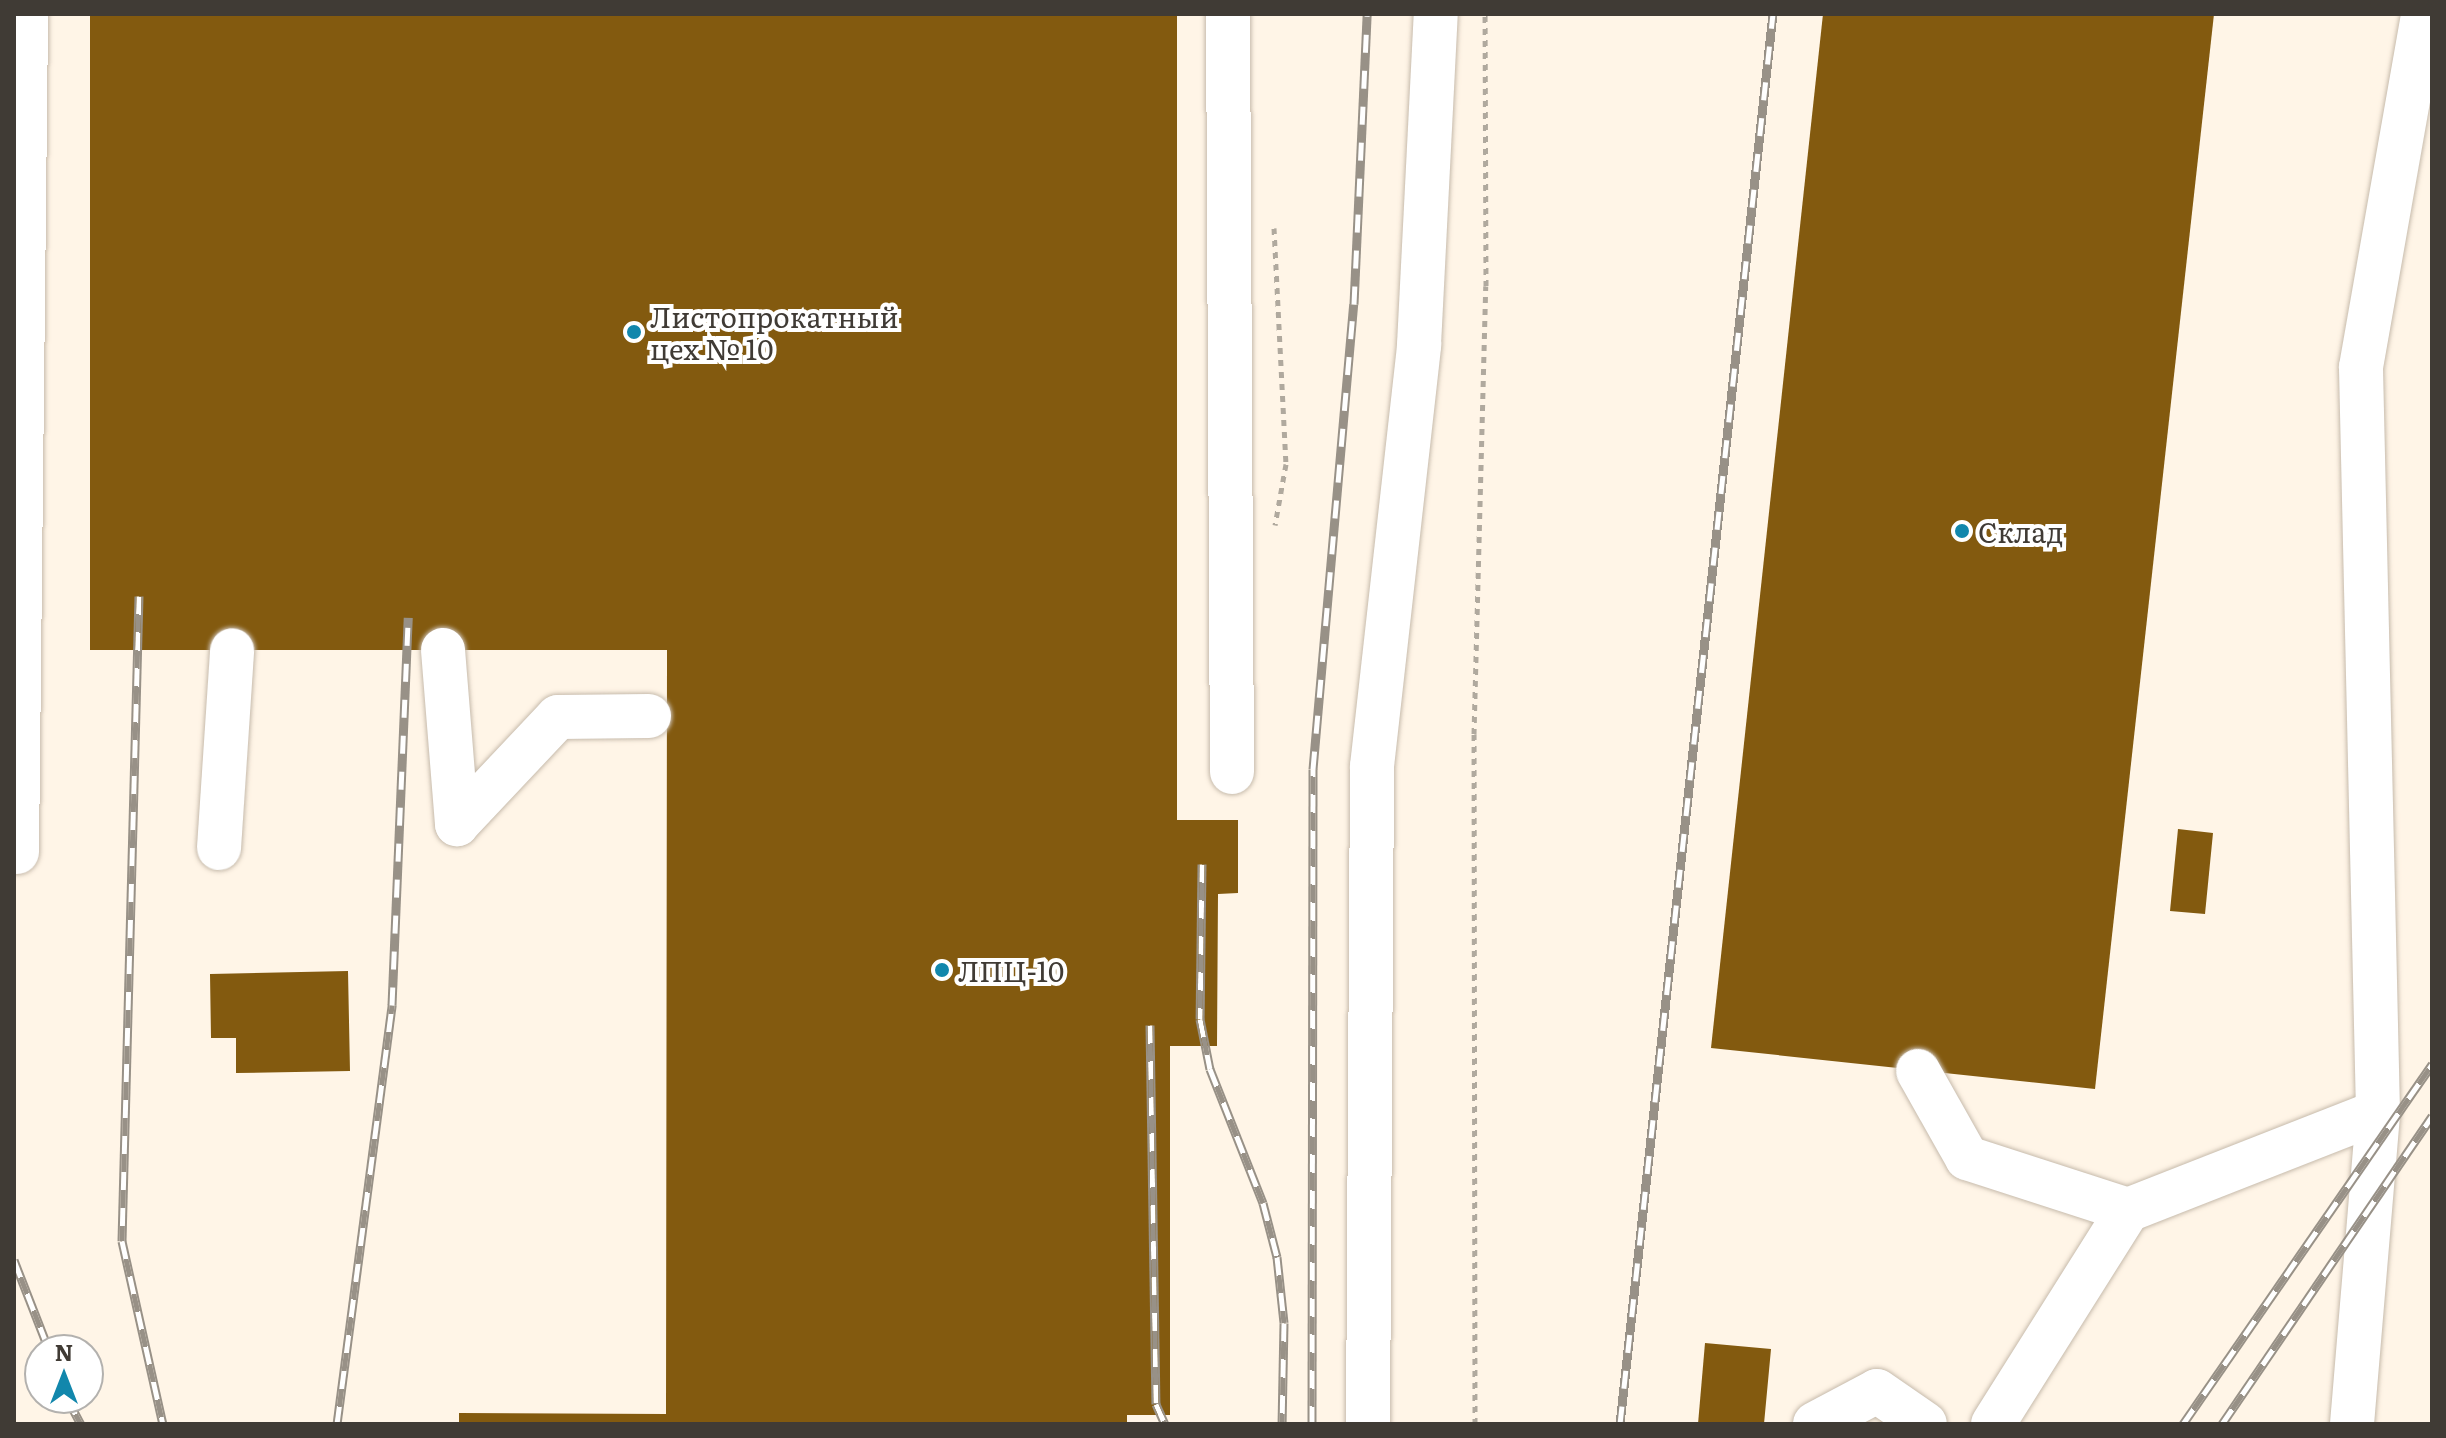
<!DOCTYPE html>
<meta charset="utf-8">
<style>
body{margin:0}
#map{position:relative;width:2446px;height:1438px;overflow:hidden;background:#fff5e7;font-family:Literata,serif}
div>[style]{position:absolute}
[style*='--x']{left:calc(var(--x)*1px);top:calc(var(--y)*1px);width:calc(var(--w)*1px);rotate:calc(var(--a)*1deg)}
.building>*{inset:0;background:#835a0f}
.path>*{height:5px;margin-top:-2.5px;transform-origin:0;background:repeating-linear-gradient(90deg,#b0a99e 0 6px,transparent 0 12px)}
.roads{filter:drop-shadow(0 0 2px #c7bbac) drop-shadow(0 0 2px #c7bbac)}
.minor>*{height:44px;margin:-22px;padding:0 22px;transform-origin:22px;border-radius:22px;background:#fff}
.rail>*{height:9px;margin-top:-4.5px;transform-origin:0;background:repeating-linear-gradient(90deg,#fff 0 18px,#989187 0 36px);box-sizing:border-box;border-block:2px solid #989187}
.dots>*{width:22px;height:22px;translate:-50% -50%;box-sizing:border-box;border:4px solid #fff;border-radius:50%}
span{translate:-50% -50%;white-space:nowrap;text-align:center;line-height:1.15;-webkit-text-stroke:8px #fff;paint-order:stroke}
.poi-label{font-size:28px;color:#403b35}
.left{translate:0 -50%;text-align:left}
.frame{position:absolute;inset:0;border:16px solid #403b35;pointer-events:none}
.north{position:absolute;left:24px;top:1334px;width:80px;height:80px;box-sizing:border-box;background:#fff;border:2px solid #b3b1ae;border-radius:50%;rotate:0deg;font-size:22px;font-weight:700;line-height:32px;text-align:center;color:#403b35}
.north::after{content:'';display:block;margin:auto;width:28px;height:36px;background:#1287ac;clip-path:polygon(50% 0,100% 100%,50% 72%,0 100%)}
</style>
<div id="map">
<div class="building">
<i style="clip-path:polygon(90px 14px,1177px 14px,1177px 820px,1238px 820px,1238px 893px,1218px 894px,1217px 1046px,1170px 1046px,1170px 1415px,1127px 1415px,1127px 1424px,459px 1424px,459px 1413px,666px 1414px,667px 650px,90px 650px)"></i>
<i style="clip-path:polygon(1823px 14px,2214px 14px,2095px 1089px,1711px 1048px)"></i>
<i style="clip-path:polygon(2178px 829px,2213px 833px,2205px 914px,2170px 911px)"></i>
<i style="clip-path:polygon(348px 971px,350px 1071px,236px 1073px,236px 1038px,211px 1038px,210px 974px)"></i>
<i style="clip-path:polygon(1705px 1343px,1771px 1349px,1764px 1424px,1698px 1424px)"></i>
</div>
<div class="path">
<i style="--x:1274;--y:228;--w:236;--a:87.1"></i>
<i style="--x:1286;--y:464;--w:62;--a:100.2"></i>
<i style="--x:1475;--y:1424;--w:690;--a:-90.08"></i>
<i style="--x:1474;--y:734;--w:448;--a:-88.5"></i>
<i style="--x:1486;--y:286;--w:272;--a:-90.2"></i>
</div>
<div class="roads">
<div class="minor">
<i style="--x:1228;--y:14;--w:758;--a:89.7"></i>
<i style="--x:443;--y:650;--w:175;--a:85.4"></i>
<i style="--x:457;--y:824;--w:147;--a:-46.7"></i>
<i style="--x:558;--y:717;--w:91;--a:-0.6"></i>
<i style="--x:219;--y:848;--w:198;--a:-86.2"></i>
<i style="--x:17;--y:852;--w:838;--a:-89.38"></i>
<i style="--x:1918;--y:1071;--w:100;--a:60.6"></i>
<i style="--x:1967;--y:1158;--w:169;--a:17.9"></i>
<i style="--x:1368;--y:1424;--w:658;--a:-89.65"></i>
<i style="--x:1372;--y:766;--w:424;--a:-83.6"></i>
<i style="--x:1419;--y:345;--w:331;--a:-87.1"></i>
<i style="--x:1815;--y:1424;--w:70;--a:-28"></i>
<i style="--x:1877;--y:1391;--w:58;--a:34.5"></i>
<i style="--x:1993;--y:1424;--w:253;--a:-57.8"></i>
<i style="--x:2128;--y:1210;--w:269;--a:-21.4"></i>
<i style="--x:2352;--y:1424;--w:313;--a:-85.2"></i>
<i style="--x:2378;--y:1112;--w:745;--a:-91.31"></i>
<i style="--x:2361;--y:367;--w:358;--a:-80"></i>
</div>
</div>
<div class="rail">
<i style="--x:139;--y:596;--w:645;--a:91.51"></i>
<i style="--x:122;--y:1241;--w:188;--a:77.4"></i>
<i style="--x:1202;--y:864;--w:155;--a:90.7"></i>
<i style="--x:1200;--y:1019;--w:51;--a:78.7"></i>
<i style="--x:1210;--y:1069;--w:144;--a:68.4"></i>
<i style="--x:1263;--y:1203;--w:56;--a:75.5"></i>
<i style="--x:1277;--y:1257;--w:66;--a:83.9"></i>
<i style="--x:1284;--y:1323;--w:101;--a:91.1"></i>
<i style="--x:1150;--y:1025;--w:379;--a:89.1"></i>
<i style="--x:1156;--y:1404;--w:22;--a:66"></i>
<i style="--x:14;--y:1260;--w:97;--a:68.7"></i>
<i style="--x:67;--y:1398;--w:30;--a:62"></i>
<i style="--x:337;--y:1424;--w:423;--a:-82.5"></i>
<i style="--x:392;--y:1005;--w:388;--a:-87.6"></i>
<i style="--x:1312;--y:1424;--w:655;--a:-89.91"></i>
<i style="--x:1313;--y:769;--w:467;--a:-85"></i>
<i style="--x:1354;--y:304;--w:290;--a:-87.4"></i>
<i style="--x:1620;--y:1424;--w:1418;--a:-83.81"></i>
<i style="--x:2183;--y:1424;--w:438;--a:-55.3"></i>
<i style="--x:2222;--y:1424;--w:373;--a:-55.7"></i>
</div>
<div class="dots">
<i style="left:634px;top:332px;background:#1287ac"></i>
<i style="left:1962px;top:531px;background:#1287ac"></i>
<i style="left:942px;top:970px;background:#1287ac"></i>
</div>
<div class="poi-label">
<span class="left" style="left:650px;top:332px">Листопрокатный<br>цех № 10</span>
<span class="left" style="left:1978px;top:531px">Склад</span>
<span class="left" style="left:958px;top:970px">ЛПЦ-10</span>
</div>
<div class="frame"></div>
<div class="north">N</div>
</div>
